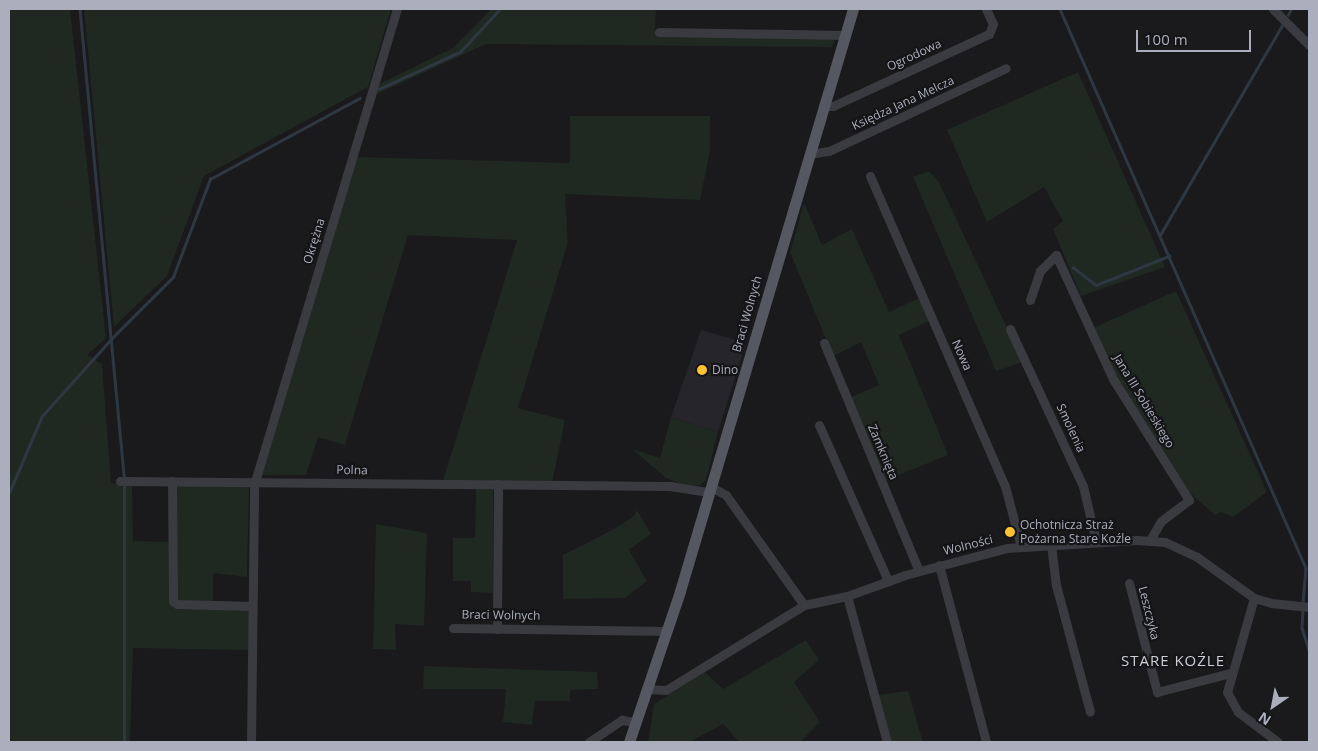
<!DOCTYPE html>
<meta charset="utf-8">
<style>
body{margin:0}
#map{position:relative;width:1318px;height:751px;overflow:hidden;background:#1a191c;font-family:"Open Sans",sans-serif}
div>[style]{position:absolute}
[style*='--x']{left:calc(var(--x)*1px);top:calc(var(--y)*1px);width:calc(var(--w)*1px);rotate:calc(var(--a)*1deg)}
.built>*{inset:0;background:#262529}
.green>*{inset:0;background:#1f2821}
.stream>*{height:2.5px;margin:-1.25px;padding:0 1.25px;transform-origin:1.25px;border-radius:1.25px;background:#2e3842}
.minor>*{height:9px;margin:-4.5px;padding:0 4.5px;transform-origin:4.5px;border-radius:4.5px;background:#3a3b41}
.major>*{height:11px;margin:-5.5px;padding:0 5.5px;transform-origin:5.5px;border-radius:5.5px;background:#565861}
.dots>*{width:14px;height:14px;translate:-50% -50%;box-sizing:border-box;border:2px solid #151417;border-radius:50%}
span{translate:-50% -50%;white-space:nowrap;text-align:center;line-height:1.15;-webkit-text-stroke:4.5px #151417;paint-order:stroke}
.street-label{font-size:12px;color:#abafbd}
.poi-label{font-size:12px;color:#abafbd}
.left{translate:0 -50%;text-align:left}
.quarter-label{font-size:15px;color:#cccfd8;letter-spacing:1px}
.frame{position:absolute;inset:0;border:10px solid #abafbd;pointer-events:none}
.north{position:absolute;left:1248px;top:681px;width:50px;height:50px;-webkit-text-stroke:4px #151417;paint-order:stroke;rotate:213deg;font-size:14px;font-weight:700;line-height:20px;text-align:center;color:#abafbd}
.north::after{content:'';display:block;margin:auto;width:18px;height:22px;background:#abafbd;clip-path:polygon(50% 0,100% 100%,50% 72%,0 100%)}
.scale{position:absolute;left:1136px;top:30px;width:115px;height:22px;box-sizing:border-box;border:2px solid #abafbd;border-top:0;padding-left:6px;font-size:15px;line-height:18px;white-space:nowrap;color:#abafbd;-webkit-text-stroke:4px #151417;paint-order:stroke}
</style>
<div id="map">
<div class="built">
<i style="clip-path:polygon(701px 330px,746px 343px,718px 432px,671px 417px)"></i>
</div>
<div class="green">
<i style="clip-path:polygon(9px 9px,70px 9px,106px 338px,87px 355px,102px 364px,111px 483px,132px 485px,133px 541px,170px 542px,170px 602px,250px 608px,248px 650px,133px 648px,130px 742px,9px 742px)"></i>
<i style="clip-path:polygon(84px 9px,391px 9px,368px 87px,204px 176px,167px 276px,114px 327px)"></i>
<i style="clip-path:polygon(491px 9px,656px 9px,655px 34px,835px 37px,832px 47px,486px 44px,375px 95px,377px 85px,453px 48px)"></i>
<i style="clip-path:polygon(1078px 72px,1165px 267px,1081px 296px,1053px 229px,1063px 221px,1044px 187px,987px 222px,947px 130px)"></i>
<i style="clip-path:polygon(570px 116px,710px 116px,710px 151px,700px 200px,565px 194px,568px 242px,518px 408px,565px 420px,552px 483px,443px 481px,517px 240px,408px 235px,345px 445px,318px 437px,306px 475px,262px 475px,357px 157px,570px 163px)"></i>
<i style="clip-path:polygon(929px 171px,939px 182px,1023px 362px,996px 371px,913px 177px)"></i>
<i style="clip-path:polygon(804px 203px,822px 245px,852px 229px,889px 312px,919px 298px,929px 321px,899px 335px,948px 455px,886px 480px,851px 397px,879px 385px,861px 342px,833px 356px,790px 252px)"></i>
<i style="clip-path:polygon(1176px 291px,1267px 492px,1233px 517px,1221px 512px,1215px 515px,1189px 492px,1117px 377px,1093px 328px)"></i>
<i style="clip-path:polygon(671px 417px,718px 432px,706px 480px,700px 485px,687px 486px,666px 478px,632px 449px,660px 458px)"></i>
<i style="clip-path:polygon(177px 484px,244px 485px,249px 488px,247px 577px,213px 573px,213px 602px,177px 600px)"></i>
<i style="clip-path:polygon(476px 488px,493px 488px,493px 593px,471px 592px,471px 581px,453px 581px,453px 538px,475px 538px)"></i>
<i style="clip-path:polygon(637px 510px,651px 534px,629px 550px,647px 581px,625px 598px,563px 599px,563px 555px,616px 528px,634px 516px)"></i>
<i style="clip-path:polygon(376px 524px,427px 533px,424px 626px,395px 624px,396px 650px,373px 649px)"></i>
<i style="clip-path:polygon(806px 640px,819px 660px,794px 682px,820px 722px,800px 742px,739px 742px,723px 724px,689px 742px,648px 742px,654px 704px,705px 672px,723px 689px)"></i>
<i style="clip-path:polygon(424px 666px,597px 672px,598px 689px,570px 690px,570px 701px,535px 701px,532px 725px,503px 722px,506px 689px,423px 689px)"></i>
<i style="clip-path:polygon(908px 691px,923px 742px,892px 742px,878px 695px)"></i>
</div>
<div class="stream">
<i style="--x:80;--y:9;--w:471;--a:84.6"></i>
<i style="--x:1060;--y:9;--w:611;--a:66.25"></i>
<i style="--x:1306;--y:568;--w:35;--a:95"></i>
<i style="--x:1288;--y:15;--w:7;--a:-63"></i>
<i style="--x:379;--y:89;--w:89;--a:-24.6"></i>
<i style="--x:460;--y:52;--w:59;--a:-47.1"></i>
<i style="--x:1160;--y:235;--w:243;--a:-59.8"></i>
<i style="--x:1073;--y:267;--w:29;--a:38"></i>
<i style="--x:1096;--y:285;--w:79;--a:-21.7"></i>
<i style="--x:9;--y:493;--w:84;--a:-66.8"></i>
<i style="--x:42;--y:416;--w:103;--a:-48.1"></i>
<i style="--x:111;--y:339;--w:88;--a:-45"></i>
<i style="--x:173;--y:277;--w:105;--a:-69.3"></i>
<i style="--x:210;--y:179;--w:170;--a:-28.4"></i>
<i style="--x:1303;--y:609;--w:19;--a:93"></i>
<i style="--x:1302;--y:628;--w:22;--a:72"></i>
<i style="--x:124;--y:742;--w:258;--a:-90"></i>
</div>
<div class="minor">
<i style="--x:1273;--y:9;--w:51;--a:45"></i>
<i style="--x:659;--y:32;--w:186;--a:0.9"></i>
<i style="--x:823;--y:106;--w:10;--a:0"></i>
<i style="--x:833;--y:106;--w:172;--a:-24.8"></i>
<i style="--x:989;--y:34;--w:11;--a:-68"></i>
<i style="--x:993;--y:24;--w:17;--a:-115"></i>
<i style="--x:809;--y:154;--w:20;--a:-9"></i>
<i style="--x:829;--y:151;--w:195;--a:-25.1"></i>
<i style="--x:870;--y:176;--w:338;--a:66.5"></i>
<i style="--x:1005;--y:486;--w:63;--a:75.3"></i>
<i style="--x:1030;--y:300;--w:31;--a:-71"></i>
<i style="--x:1040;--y:271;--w:23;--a:-45"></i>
<i style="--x:1056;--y:255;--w:136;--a:65.3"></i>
<i style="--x:1113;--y:379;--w:143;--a:57.9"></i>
<i style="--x:1189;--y:500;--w:35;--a:143"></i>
<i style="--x:1161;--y:521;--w:22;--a:120"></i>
<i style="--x:1010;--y:329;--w:173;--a:65.1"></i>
<i style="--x:1083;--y:486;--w:57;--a:76.9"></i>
<i style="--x:824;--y:343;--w:247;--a:67.4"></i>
<i style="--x:819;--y:425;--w:171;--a:66.1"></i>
<i style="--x:120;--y:481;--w:550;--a:0.52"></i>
<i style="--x:670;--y:486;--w:39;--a:9"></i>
<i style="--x:172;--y:481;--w:120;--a:89.5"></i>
<i style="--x:173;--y:601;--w:5;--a:37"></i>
<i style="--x:177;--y:604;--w:75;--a:1.5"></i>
<i style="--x:711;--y:487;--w:17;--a:28"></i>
<i style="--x:726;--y:495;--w:135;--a:54.7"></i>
<i style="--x:1051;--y:545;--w:40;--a:82.9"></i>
<i style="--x:1056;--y:585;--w:131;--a:75"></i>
<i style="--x:939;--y:565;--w:183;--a:75.1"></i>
<i style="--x:1129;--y:583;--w:113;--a:75.6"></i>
<i style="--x:1157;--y:692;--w:75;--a:-14.6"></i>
<i style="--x:847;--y:596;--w:151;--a:74.7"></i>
<i style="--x:1254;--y:598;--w:98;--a:106"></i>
<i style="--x:1227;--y:692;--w:23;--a:61"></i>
<i style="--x:1238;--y:712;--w:50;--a:36.9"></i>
<i style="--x:453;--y:628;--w:214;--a:0.8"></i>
<i style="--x:497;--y:629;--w:145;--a:-89.6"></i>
<i style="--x:646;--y:689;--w:20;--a:3"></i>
<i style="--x:666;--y:690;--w:162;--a:-31.6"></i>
<i style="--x:804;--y:605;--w:44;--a:-11.8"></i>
<i style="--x:847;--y:596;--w:62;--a:-19.9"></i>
<i style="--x:905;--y:575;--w:106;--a:-14.8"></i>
<i style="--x:1007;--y:548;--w:130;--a:-3.5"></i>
<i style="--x:1137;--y:540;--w:28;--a:4"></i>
<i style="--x:1165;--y:542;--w:35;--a:25"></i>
<i style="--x:1197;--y:557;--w:70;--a:35.7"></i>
<i style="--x:1254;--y:598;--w:18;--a:16"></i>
<i style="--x:1271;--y:603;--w:38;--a:6"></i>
<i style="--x:251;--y:742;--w:257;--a:-89.3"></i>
<i style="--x:254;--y:485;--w:497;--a:-73.3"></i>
<i style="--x:589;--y:742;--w:40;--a:-34"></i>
<i style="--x:622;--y:720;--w:13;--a:9"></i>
</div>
<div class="major">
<i style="--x:629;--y:742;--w:159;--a:-71.3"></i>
<i style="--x:680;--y:591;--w:607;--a:-73.45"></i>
</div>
<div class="dots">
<i style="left:702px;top:370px;background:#ffc42e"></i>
<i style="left:1010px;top:532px;background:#ffc42e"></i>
</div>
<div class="street-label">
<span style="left:914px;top:55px;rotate:-25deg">Ogrodowa</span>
<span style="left:903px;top:103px;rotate:-25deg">Księdza Jana Melcza</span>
<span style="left:314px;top:241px;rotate:-73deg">Okrężna</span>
<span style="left:747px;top:314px;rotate:-74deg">Braci Wolnych</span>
<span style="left:962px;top:355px;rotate:66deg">Nowa</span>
<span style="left:1144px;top:401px;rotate:59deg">Jana III Sobieskiego</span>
<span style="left:1071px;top:428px;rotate:65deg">Smolenia</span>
<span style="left:883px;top:452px;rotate:67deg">Zamknięta</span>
<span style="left:352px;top:470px;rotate:1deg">Polna</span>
<span style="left:968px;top:545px;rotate:-14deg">Wolności</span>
<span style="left:1149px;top:613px;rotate:76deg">Leszczyka</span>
<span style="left:501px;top:615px;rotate:1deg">Braci Wolnych</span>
</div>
<div class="poi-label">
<span class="left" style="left:712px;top:370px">Dino</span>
<span class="left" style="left:1020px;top:532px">Ochotnicza Straż<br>Pożarna Stare Koźle</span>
</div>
<div class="quarter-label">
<span style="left:1173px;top:661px">STARE KOŹLE</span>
</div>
<div class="frame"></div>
<div class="north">N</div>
<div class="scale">100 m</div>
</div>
